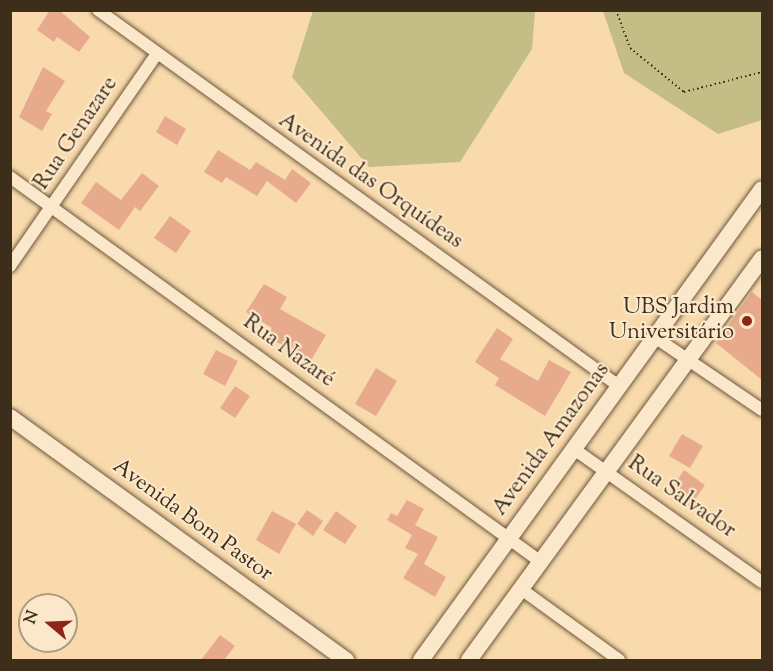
<!DOCTYPE html>
<meta charset="utf-8">
<style>
body{margin:0}
#map{position:relative;width:773px;height:671px;overflow:hidden;background:#f9daac;font-family:"Sorts Mill Goudy",serif}
div>[style]{position:absolute}
[style*='--x']{left:calc(var(--x)*1px);top:calc(var(--y)*1px);width:calc(var(--w)*1px);rotate:calc(var(--a)*1deg)}
.green>*{inset:0;background:#c4bd85}
.building>*{inset:0;background:#e8aa8d}
.path>*{height:2px;margin-top:-1px;transform-origin:0;background:repeating-linear-gradient(90deg,#3d2d1b 0 1.5px,transparent 0 4.5px)}
.roads{filter:drop-shadow(0 0 2px #6c583f) drop-shadow(0 0 2px #6c583f)}
.street>*{height:12px;margin:-6px;padding:0 6px;transform-origin:6px;border-radius:6px;background:#fbe7c9}
.secondary>*{height:16px;margin:-8px;padding:0 8px;transform-origin:8px;border-radius:8px;background:#fbe7c9}
.dots>*{width:16px;height:16px;translate:-50% -50%;box-sizing:border-box;border:3px solid #fbe7c9;border-radius:50%}
span{translate:-50% -50%;white-space:nowrap;text-align:center;line-height:1.15;-webkit-text-stroke:4.5px #fbe7c9;paint-order:stroke}
.street-label{font-size:22px;color:#3d2d1b}
.poi-label{font-size:22px;color:#3d2d1b}
.right{translate:-100% -50%;text-align:right}
.frame{position:absolute;inset:0;border:12px solid #3d2d1b;pointer-events:none}
.north{position:absolute;left:18px;top:593px;width:60px;height:60px;box-sizing:border-box;background:#fbe7c9;border:2px solid #af9d83;border-radius:50%;rotate:289deg;font-size:16px;font-weight:700;line-height:24px;text-align:center;color:#3d2d1b}
.north::after{content:'';display:block;margin:auto;width:21px;height:27px;background:#8f2418;clip-path:polygon(50% 0,100% 100%,50% 72%,0 100%)}
</style>
<div id="map">
<div class="green">
<i style="clip-path:polygon(313px 11px,535px 11px,532px 49px,460px 162px,369px 167px,292px 77px)"></i>
<i style="clip-path:polygon(603px 11px,762px 11px,762px 120px,718px 134px,624px 73px)"></i>
</div>
<div class="building">
<i style="clip-path:polygon(50px 10px,59px 10px,90px 37px,79px 52px,57px 37px,54px 42px,37px 30px)"></i>
<i style="clip-path:polygon(43px 67px,65px 81px,46px 111px,52px 114px,42px 131px,19px 117px)"></i>
<i style="clip-path:polygon(165px 116px,186px 129px,177px 145px,156px 132px)"></i>
<i style="clip-path:polygon(218px 150px,250px 170px,256px 162px,285px 180px,292px 169px,311px 183px,296px 203px,267px 181px,257px 196px,226px 177px,222px 183px,204px 172px)"></i>
<i style="clip-path:polygon(142px 173px,159px 186px,140px 211px,135px 207px,119px 230px,81px 203px,96px 182px,121px 200px)"></i>
<i style="clip-path:polygon(170px 216px,191px 231px,176px 253px,154px 238px)"></i>
<i style="clip-path:polygon(264px 284px,287px 297px,280px 309px,326px 335px,310px 362px,267px 336px,272px 328px,246px 312px)"></i>
<i style="clip-path:polygon(752px 292px,762px 300px,762px 380px,716px 343px)"></i>
<i style="clip-path:polygon(497px 328px,513px 339px,500px 359px,538px 381px,549px 360px,571px 372px,545px 416px,495px 385px,499px 378px,475px 362px)"></i>
<i style="clip-path:polygon(216px 350px,238px 361px,225px 386px,203px 374px)"></i>
<i style="clip-path:polygon(376px 368px,397px 381px,376px 416px,355px 404px)"></i>
<i style="clip-path:polygon(235px 386px,250px 396px,235px 418px,220px 408px)"></i>
<i style="clip-path:polygon(682px 434px,703px 446px,690px 468px,669px 456px)"></i>
<i style="clip-path:polygon(684px 470px,705px 485px,690px 507px,669px 493px)"></i>
<i style="clip-path:polygon(407px 500px,424px 509px,415px 525px,438px 537px,424px 564px,446px 577px,435px 597px,403px 578px,418px 554px,405px 548px,412px 535px,387px 520px,391px 513px,397px 516px)"></i>
<i style="clip-path:polygon(307px 510px,323px 521px,313px 536px,297px 524px)"></i>
<i style="clip-path:polygon(272px 511px,296px 524px,279px 554px,256px 540px)"></i>
<i style="clip-path:polygon(336px 511px,357px 526px,345px 544px,323px 530px)"></i>
<i style="clip-path:polygon(220px 635px,235px 646px,224px 660px,201px 660px)"></i>
</div>
<div class="path">
<i style="--x:616;--y:10;--w:40;--a:69.8"></i>
<i style="--x:630;--y:48;--w:70;--a:39.2"></i>
<i style="--x:684;--y:92;--w:81;--a:-14.4"></i>
</div>
<div class="roads">
<div class="street">
<i style="--x:98;--y:10;--w:643;--a:35.82"></i>
<i style="--x:10;--y:177;--w:656;--a:35.94"></i>
<i style="--x:10;--y:266;--w:257;--a:-55.3"></i>
<i style="--x:656;--y:338;--w:128;--a:34.2"></i>
<i style="--x:574;--y:449;--w:230;--a:35.3"></i>
<i style="--x:521;--y:589;--w:121;--a:35.9"></i>
</div>
<div class="secondary">
<i style="--x:10;--y:417;--w:415;--a:35.9"></i>
<i style="--x:421;--y:660;--w:581;--a:-54.1"></i>
<i style="--x:469;--y:660;--w:497;--a:-53.9"></i>
</div>
</div>
<div class="dots">
<i style="left:747px;top:321px;background:#8f2418"></i>
</div>
<div class="street-label">
<span style="left:77px;top:134px;rotate:-56deg">Rua Genazare</span>
<span style="left:370px;top:182px;rotate:35deg">Avenida das Orquídeas</span>
<span style="left:288px;top:352px;rotate:36deg">Rua Nazaré</span>
<span style="left:552px;top:440px;rotate:-54deg">Avenida Amazonas</span>
<span style="left:681px;top:498px;rotate:35deg">Rua Salvador</span>
<span style="left:192px;top:521px;rotate:36deg">Avenida Bom Pastor</span>
</div>
<div class="poi-label">
<span class="right" style="left:734px;top:321px">UBS Jardim<br>Universitário</span>
</div>
<div class="frame"></div>
<div class="north">N</div>
</div>
